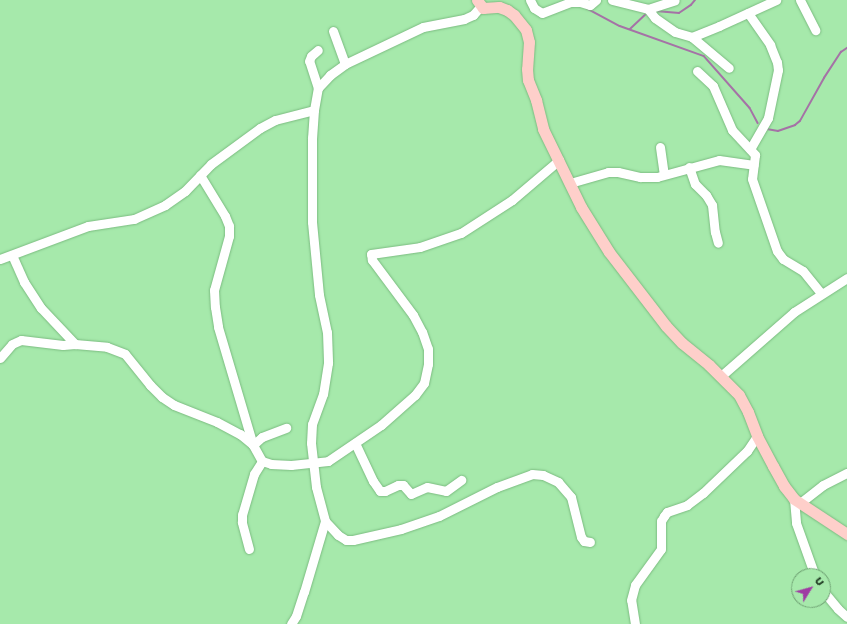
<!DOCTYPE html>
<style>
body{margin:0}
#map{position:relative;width:847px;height:624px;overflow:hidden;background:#a6e9ab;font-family:Poppins,sans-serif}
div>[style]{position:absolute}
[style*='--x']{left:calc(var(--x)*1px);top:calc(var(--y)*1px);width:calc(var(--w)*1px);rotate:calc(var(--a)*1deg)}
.stream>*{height:1.5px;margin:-0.75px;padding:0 0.75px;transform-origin:0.75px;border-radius:0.75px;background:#a572a6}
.roads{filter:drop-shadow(0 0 1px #7bbc80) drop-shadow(0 0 1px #7bbc80)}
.minor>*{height:9px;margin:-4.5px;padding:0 4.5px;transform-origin:4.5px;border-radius:4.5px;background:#fff}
.major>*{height:11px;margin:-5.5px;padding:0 5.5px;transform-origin:5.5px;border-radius:5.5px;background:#fecfca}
span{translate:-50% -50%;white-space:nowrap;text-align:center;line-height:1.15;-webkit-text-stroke:3px #a6e9ab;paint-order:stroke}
.north{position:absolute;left:791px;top:568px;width:40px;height:40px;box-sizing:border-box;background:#a6e9ab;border:1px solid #70a374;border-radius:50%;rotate:53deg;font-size:11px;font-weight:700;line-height:16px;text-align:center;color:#1e3921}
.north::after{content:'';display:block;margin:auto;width:14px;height:18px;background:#9f3ca3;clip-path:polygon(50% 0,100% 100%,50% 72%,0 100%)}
</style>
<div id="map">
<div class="stream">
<i style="--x:586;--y:8;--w:38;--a:28"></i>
<i style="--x:620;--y:26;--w:89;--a:19.7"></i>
<i style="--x:704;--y:56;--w:69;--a:48.5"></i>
<i style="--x:750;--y:108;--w:17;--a:62"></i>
<i style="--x:656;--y:11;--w:23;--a:5"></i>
<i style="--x:679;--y:13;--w:14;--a:-34"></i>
<i style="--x:691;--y:5;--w:6;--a:-51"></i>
<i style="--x:630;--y:29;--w:22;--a:-43"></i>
<i style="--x:767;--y:129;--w:11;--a:10"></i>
<i style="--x:778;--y:131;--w:18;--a:-19"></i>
<i style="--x:795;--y:125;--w:6;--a:-39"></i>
<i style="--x:800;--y:121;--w:49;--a:-60.8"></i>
<i style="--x:824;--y:78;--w:31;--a:-57"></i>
<i style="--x:841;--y:52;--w:7;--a:-34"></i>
</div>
<div class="roads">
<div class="minor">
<i style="--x:530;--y:0;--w:9;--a:63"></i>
<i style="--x:534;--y:8;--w:9;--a:32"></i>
<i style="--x:542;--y:13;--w:31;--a:-21"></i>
<i style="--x:571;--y:2;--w:9;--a:0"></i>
<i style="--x:580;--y:2;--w:10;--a:17"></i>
<i style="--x:590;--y:5;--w:8;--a:-40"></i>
<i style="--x:612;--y:0;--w:37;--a:14"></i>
<i style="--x:648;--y:9;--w:28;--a:-18"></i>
<i style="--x:800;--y:0;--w:34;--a:63"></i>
<i style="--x:648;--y:9;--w:11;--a:52"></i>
<i style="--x:655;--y:18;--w:24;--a:35"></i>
<i style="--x:675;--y:32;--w:18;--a:16"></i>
<i style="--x:692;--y:37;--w:29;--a:-22"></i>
<i style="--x:719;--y:26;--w:63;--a:-24.5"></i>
<i style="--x:748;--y:13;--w:39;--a:55"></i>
<i style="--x:770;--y:45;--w:18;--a:68"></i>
<i style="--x:777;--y:62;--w:8;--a:83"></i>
<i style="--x:778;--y:70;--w:49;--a:101.8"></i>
<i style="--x:768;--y:118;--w:36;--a:120"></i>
<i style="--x:333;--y:31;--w:35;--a:70"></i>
<i style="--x:692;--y:37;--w:48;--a:40"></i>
<i style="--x:697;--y:71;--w:22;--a:43"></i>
<i style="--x:713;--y:86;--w:48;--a:66.6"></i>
<i style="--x:732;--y:130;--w:34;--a:47"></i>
<i style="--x:755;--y:155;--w:24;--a:97"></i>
<i style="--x:752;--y:179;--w:76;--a:70.9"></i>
<i style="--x:777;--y:251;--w:10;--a:53"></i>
<i style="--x:783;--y:259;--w:23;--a:31"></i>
<i style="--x:803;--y:271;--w:28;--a:51"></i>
<i style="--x:318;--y:88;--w:28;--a:-108"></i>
<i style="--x:309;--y:61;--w:5;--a:-68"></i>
<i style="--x:311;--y:56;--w:9;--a:-41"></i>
<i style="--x:314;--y:110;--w:28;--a:94"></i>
<i style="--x:312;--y:138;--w:84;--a:90"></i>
<i style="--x:312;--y:222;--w:73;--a:84.5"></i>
<i style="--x:319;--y:295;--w:38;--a:78"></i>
<i style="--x:327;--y:332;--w:31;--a:88"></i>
<i style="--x:328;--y:363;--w:31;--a:99"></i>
<i style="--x:323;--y:394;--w:32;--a:110"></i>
<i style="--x:312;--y:424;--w:19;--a:93"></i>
<i style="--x:311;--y:443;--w:44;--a:83.5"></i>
<i style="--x:316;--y:487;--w:35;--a:75"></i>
<i style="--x:325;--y:521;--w:19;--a:47"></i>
<i style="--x:338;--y:535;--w:9;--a:32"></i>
<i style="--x:346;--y:540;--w:7;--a:0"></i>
<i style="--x:353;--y:540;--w:49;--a:-12.9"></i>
<i style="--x:401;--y:529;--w:40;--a:-18.9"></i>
<i style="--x:439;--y:516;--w:65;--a:-26.6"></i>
<i style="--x:497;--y:487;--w:37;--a:-20"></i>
<i style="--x:532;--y:474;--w:11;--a:5"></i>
<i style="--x:543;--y:475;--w:17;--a:25"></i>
<i style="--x:558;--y:482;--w:20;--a:49"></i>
<i style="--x:571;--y:497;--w:41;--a:76"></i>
<i style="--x:581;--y:537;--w:5;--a:53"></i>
<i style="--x:584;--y:541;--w:6;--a:9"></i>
<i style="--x:660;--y:147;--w:27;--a:82"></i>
<i style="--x:689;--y:167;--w:18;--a:71"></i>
<i style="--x:695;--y:184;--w:16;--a:45"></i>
<i style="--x:706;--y:195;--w:12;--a:59"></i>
<i style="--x:712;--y:205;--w:27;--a:84"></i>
<i style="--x:715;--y:232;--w:11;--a:75"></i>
<i style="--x:200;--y:175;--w:48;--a:58.6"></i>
<i style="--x:225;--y:216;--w:11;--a:68"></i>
<i style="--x:229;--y:226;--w:10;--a:90"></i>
<i style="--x:229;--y:236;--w:56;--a:105.5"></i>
<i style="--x:214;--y:290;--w:17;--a:87"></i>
<i style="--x:215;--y:307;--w:20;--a:81"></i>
<i style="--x:218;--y:327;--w:123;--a:73.5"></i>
<i style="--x:253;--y:445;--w:12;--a:-42"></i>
<i style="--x:262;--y:437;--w:26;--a:-21"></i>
<i style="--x:570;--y:183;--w:40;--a:-16"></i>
<i style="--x:608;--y:172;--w:10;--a:0"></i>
<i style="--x:618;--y:172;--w:23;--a:13"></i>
<i style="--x:640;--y:177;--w:17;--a:0"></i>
<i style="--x:657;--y:177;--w:64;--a:-15.3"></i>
<i style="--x:719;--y:160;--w:35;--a:8"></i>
<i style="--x:12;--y:255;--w:30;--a:66"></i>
<i style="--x:24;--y:282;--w:31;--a:57"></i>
<i style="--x:41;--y:308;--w:50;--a:46.6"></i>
<i style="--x:75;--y:344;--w:32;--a:5"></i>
<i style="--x:107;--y:347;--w:19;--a:21"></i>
<i style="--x:125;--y:354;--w:40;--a:51"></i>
<i style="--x:150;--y:385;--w:17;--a:45"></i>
<i style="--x:162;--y:397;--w:14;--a:34"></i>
<i style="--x:174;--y:405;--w:46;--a:21.6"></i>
<i style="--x:217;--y:422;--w:26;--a:28"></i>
<i style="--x:240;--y:434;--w:17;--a:40"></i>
<i style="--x:253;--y:445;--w:18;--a:61"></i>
<i style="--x:262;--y:461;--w:9;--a:18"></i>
<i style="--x:271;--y:464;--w:20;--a:3"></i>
<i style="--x:291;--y:465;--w:37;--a:-6"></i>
<i style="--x:328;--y:461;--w:64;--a:-34.2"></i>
<i style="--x:381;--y:425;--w:45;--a:-41.4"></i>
<i style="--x:415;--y:395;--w:15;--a:-53"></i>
<i style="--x:424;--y:383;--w:19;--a:-78"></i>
<i style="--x:428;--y:364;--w:15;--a:-90"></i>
<i style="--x:428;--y:349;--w:18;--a:-109"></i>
<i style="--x:422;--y:332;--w:19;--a:-118"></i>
<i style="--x:413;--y:315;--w:69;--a:-126.7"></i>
<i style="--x:372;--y:260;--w:6;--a:-99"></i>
<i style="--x:371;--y:254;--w:49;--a:-8.1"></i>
<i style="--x:420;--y:247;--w:43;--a:-18.9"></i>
<i style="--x:461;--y:233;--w:61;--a:-32.9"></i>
<i style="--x:512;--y:200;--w:62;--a:-40.4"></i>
<i style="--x:0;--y:259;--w:94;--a:-20.6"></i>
<i style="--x:88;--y:226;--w:47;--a:-8.7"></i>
<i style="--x:134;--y:219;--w:34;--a:-24"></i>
<i style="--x:165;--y:205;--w:24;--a:-35"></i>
<i style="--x:185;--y:191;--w:37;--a:-46"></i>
<i style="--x:211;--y:164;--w:61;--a:-36.3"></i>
<i style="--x:260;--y:128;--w:17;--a:-28"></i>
<i style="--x:275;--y:120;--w:40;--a:-14.4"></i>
<i style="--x:314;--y:110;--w:22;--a:-80"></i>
<i style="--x:318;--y:88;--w:18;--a:-47"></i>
<i style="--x:330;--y:75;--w:19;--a:-36"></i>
<i style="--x:345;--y:64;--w:86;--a:-25.4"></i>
<i style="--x:423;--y:27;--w:42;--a:-11"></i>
<i style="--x:464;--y:19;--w:10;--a:-24"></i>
<i style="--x:473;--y:15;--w:11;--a:-49"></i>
<i style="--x:0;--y:358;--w:18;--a:-49"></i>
<i style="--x:12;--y:344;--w:10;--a:-24"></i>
<i style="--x:21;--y:340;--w:42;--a:6.8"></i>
<i style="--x:63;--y:345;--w:12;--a:-5"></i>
<i style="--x:721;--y:376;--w:97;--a:-41.2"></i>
<i style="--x:794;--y:312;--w:63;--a:-32.7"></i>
<i style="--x:355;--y:443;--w:42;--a:64.7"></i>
<i style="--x:373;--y:481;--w:12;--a:55"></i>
<i style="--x:380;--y:491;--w:5;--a:0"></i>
<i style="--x:385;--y:491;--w:14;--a:-25"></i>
<i style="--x:398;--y:485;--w:5;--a:0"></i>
<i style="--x:403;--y:485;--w:12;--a:48"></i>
<i style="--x:411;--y:494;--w:17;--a:-24"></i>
<i style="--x:427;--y:487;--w:19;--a:12"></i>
<i style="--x:446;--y:491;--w:19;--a:-36"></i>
<i style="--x:794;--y:499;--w:24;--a:85"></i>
<i style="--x:796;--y:523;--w:56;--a:70.3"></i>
<i style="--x:800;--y:503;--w:29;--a:-38"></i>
<i style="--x:823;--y:485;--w:27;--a:-27"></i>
<i style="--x:249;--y:549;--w:28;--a:-105"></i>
<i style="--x:242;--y:522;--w:7;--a:-90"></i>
<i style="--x:242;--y:515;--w:43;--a:-73.7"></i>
<i style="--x:254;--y:474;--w:15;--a:-58"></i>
<i style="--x:823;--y:591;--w:23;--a:50"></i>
<i style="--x:838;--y:609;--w:12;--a:42"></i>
<i style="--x:291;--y:624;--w:9;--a:-58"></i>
<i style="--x:296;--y:616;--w:25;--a:-72"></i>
<i style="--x:304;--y:592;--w:74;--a:-73.5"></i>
<i style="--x:635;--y:624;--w:24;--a:-99"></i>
<i style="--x:631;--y:600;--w:16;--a:-75"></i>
<i style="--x:635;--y:585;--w:44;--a:-54.2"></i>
<i style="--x:661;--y:549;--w:28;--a:-90"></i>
<i style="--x:661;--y:521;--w:6;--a:-59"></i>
<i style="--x:664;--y:516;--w:5;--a:-53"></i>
<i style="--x:667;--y:512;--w:21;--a:-19"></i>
<i style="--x:687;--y:505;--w:20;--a:-37"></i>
<i style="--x:703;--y:493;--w:61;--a:-43.7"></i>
<i style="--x:747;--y:451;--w:18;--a:-56"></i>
</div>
<div class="major">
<i style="--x:477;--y:0;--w:10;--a:53"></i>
<i style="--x:483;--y:8;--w:16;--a:-4"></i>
<i style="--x:499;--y:7;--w:9;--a:21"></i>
<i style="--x:507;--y:10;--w:9;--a:36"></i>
<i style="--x:514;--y:15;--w:19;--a:51"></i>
<i style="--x:526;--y:30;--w:12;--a:76"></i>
<i style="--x:529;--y:42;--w:27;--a:94"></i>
<i style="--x:527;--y:69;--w:11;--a:85"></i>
<i style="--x:528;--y:80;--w:22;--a:68"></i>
<i style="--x:536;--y:100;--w:30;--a:76"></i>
<i style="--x:543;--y:129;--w:87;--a:64"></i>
<i style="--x:581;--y:207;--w:53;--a:58.1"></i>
<i style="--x:609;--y:252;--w:93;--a:52.4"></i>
<i style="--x:666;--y:326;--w:23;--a:47"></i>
<i style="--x:682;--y:343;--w:35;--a:39"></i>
<i style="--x:709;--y:365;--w:42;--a:45"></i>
<i style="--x:739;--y:395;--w:19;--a:62"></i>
<i style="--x:748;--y:412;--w:26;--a:69"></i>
<i style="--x:757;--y:436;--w:34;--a:62"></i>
<i style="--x:773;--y:466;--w:23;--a:61"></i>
<i style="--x:784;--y:486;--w:16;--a:52"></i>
<i style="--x:794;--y:499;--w:64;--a:33.4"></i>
</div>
</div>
<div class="north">U</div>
</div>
